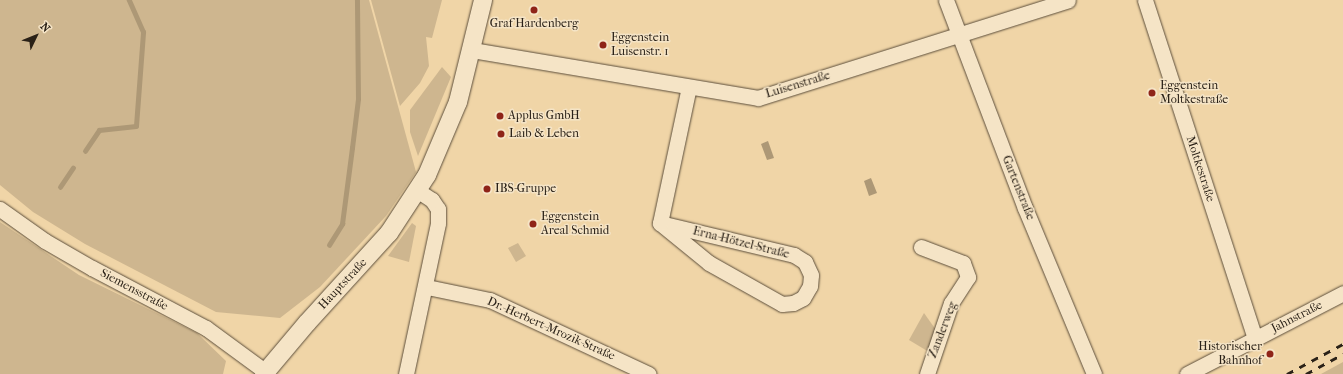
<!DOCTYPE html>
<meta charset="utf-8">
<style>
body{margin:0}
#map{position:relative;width:1343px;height:374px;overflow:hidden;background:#f0d5a7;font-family:"IM FELL French Canon",serif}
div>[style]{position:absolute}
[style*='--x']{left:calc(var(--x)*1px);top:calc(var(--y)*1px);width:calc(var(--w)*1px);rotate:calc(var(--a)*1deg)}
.green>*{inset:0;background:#ceb68f}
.water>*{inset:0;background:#ad9876}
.stream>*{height:4.5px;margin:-2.25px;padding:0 2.25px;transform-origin:2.25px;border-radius:2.25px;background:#ad9876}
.roads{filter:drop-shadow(0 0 1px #5c4e3b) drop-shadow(0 0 1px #5c4e3b)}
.minor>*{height:15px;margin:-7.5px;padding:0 7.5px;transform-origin:7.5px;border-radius:7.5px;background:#f5e4c6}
.tertiary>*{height:18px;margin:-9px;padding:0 9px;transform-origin:9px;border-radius:9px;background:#f5e4c6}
.rail>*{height:3px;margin-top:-1.5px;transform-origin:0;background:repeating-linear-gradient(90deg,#2a2117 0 7px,transparent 0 14px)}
.dots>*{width:11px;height:11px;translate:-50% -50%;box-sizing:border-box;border:2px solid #f5e4c6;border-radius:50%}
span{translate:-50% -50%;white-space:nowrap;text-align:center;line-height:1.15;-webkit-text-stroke:3px #f5e4c6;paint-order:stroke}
.poi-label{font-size:12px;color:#2a2117}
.left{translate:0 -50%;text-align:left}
.right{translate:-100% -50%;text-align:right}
.street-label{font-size:12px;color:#2a2117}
.north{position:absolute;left:16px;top:16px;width:40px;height:40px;-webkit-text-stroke:3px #f5e4c6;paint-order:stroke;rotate:47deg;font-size:11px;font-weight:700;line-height:16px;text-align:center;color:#2a2117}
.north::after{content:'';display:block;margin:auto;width:14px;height:18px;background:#2a2117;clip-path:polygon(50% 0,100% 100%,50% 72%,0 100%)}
</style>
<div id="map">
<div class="green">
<i style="clip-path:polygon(0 0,369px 0,416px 172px,386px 216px,320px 287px,280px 318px,216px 312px,85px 244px,33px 212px,0 185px)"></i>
<i style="clip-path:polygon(371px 0,442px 0,432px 38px,426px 37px,429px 66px,420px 83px,400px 106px)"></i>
<i style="clip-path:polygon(442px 67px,451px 77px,418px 156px,410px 132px,410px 110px)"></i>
<i style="clip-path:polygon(0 222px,79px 275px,197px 333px,226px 361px,223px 374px,0 374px)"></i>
<i style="clip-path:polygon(412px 223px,416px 226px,409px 262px,388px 256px)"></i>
<i style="clip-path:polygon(518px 243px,526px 256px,516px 262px,508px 248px)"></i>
<i style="clip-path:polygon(924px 313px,936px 330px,929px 352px,909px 340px)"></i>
<i style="clip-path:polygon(1343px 362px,1343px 374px,1321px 374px)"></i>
</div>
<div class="water">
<i style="clip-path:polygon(768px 141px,774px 158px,767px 160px,761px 144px)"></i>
<i style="clip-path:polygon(871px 178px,877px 193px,869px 196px,864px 181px)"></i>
</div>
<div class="stream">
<i style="--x:85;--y:151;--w:25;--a:-56"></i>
<i style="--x:99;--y:130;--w:37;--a:-6"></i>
<i style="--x:136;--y:126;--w:94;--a:-85.7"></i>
<i style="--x:143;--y:32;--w:35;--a:-114"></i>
<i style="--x:60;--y:187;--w:23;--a:-56"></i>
<i style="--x:329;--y:245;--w:25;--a:-58"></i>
<i style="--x:342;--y:224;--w:77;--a:-82.5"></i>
<i style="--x:352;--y:148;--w:49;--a:-83"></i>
<i style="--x:358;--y:99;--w:99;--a:-90.6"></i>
</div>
<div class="roads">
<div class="minor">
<i style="--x:946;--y:0;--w:222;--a:69.2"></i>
<i style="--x:1025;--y:208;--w:180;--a:67.4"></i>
<i style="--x:1145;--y:0;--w:356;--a:72"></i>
<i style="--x:472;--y:50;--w:290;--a:9.5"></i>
<i style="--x:758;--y:98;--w:325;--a:-17.5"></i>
<i style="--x:0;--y:209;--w:55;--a:35.4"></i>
<i style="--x:45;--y:241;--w:54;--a:29.9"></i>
<i style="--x:92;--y:268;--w:129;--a:27.8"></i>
<i style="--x:206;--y:328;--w:74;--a:36.3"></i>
<i style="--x:660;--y:223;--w:138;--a:13.4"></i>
<i style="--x:794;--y:255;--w:13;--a:32"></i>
<i style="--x:805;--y:262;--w:14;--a:65"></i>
<i style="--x:811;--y:275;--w:11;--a:95"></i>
<i style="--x:810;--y:286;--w:14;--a:120"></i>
<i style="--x:803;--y:298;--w:11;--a:153"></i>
<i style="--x:793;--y:303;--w:11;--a:175"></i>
<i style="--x:782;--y:304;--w:84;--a:-150.7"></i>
<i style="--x:709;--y:263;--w:63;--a:-140.8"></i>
<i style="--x:660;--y:223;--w:139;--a:-78"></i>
<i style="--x:921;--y:247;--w:45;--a:20.9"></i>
<i style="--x:963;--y:263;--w:15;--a:70"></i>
<i style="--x:968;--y:277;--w:31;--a:123"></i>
<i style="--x:951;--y:303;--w:75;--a:108.7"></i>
<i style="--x:427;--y:287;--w:64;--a:11.7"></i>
<i style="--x:490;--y:300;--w:175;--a:25"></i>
<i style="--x:406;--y:374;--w:154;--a:-78"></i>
<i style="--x:438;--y:223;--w:14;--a:-90"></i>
<i style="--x:438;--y:209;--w:11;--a:-124"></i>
<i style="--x:432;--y:200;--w:17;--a:-147"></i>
<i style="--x:1187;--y:374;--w:176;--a:-27.4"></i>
</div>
<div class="tertiary">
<i style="--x:264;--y:374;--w:67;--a:-49.9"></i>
<i style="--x:307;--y:323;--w:122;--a:-47.7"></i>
<i style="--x:389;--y:233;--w:69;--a:-56.8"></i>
<i style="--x:427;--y:175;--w:79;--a:-67"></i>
<i style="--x:458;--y:102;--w:105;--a:-76.2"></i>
</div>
</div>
<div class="rail">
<i style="--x:1287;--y:374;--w:64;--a:-28.2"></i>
<i style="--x:1306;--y:374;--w:42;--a:-28.4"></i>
</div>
<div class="dots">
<i style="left:534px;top:10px;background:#8f2418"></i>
<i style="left:603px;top:45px;background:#8f2418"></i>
<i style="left:1152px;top:93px;background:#8f2418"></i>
<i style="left:500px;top:116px;background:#8f2418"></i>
<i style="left:501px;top:134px;background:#8f2418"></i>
<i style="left:487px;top:189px;background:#8f2418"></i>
<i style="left:533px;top:224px;background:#8f2418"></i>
<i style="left:1270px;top:354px;background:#8f2418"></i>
</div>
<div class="poi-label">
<span style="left:534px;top:24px">Graf Hardenberg</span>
<span class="left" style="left:611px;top:45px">Eggenstein<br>Luisenstr. 1</span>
<span class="left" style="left:1160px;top:93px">Eggenstein<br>Moltkestraße</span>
<span class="left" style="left:508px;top:116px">Applus GmbH</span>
<span class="left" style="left:509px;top:134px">Laib &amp; Leben</span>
<span class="left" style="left:495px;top:189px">IBS-Gruppe</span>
<span class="left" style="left:541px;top:224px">Eggenstein<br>Areal Schmid</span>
<span class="right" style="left:1262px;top:354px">Historischer<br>Bahnhof</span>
</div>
<div class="street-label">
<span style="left:798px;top:85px;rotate:-17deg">Luisenstraße</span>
<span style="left:1200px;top:169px;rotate:72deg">Moltkestraße</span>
<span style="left:1018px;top:188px;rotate:68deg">Gartenstraße</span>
<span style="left:741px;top:243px;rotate:14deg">Erna-Hötzel-Straße</span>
<span style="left:343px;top:284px;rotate:-47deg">Hauptstraße</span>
<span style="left:134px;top:290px;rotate:28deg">Siemensstraße</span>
<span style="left:1297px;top:317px;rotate:-27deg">Jahnstraße</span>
<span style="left:551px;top:329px;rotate:24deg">Dr.-Herbert-Mrozik-Straße</span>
<span style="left:943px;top:330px;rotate:-69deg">Zanderweg</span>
</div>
<div class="north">N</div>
</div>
